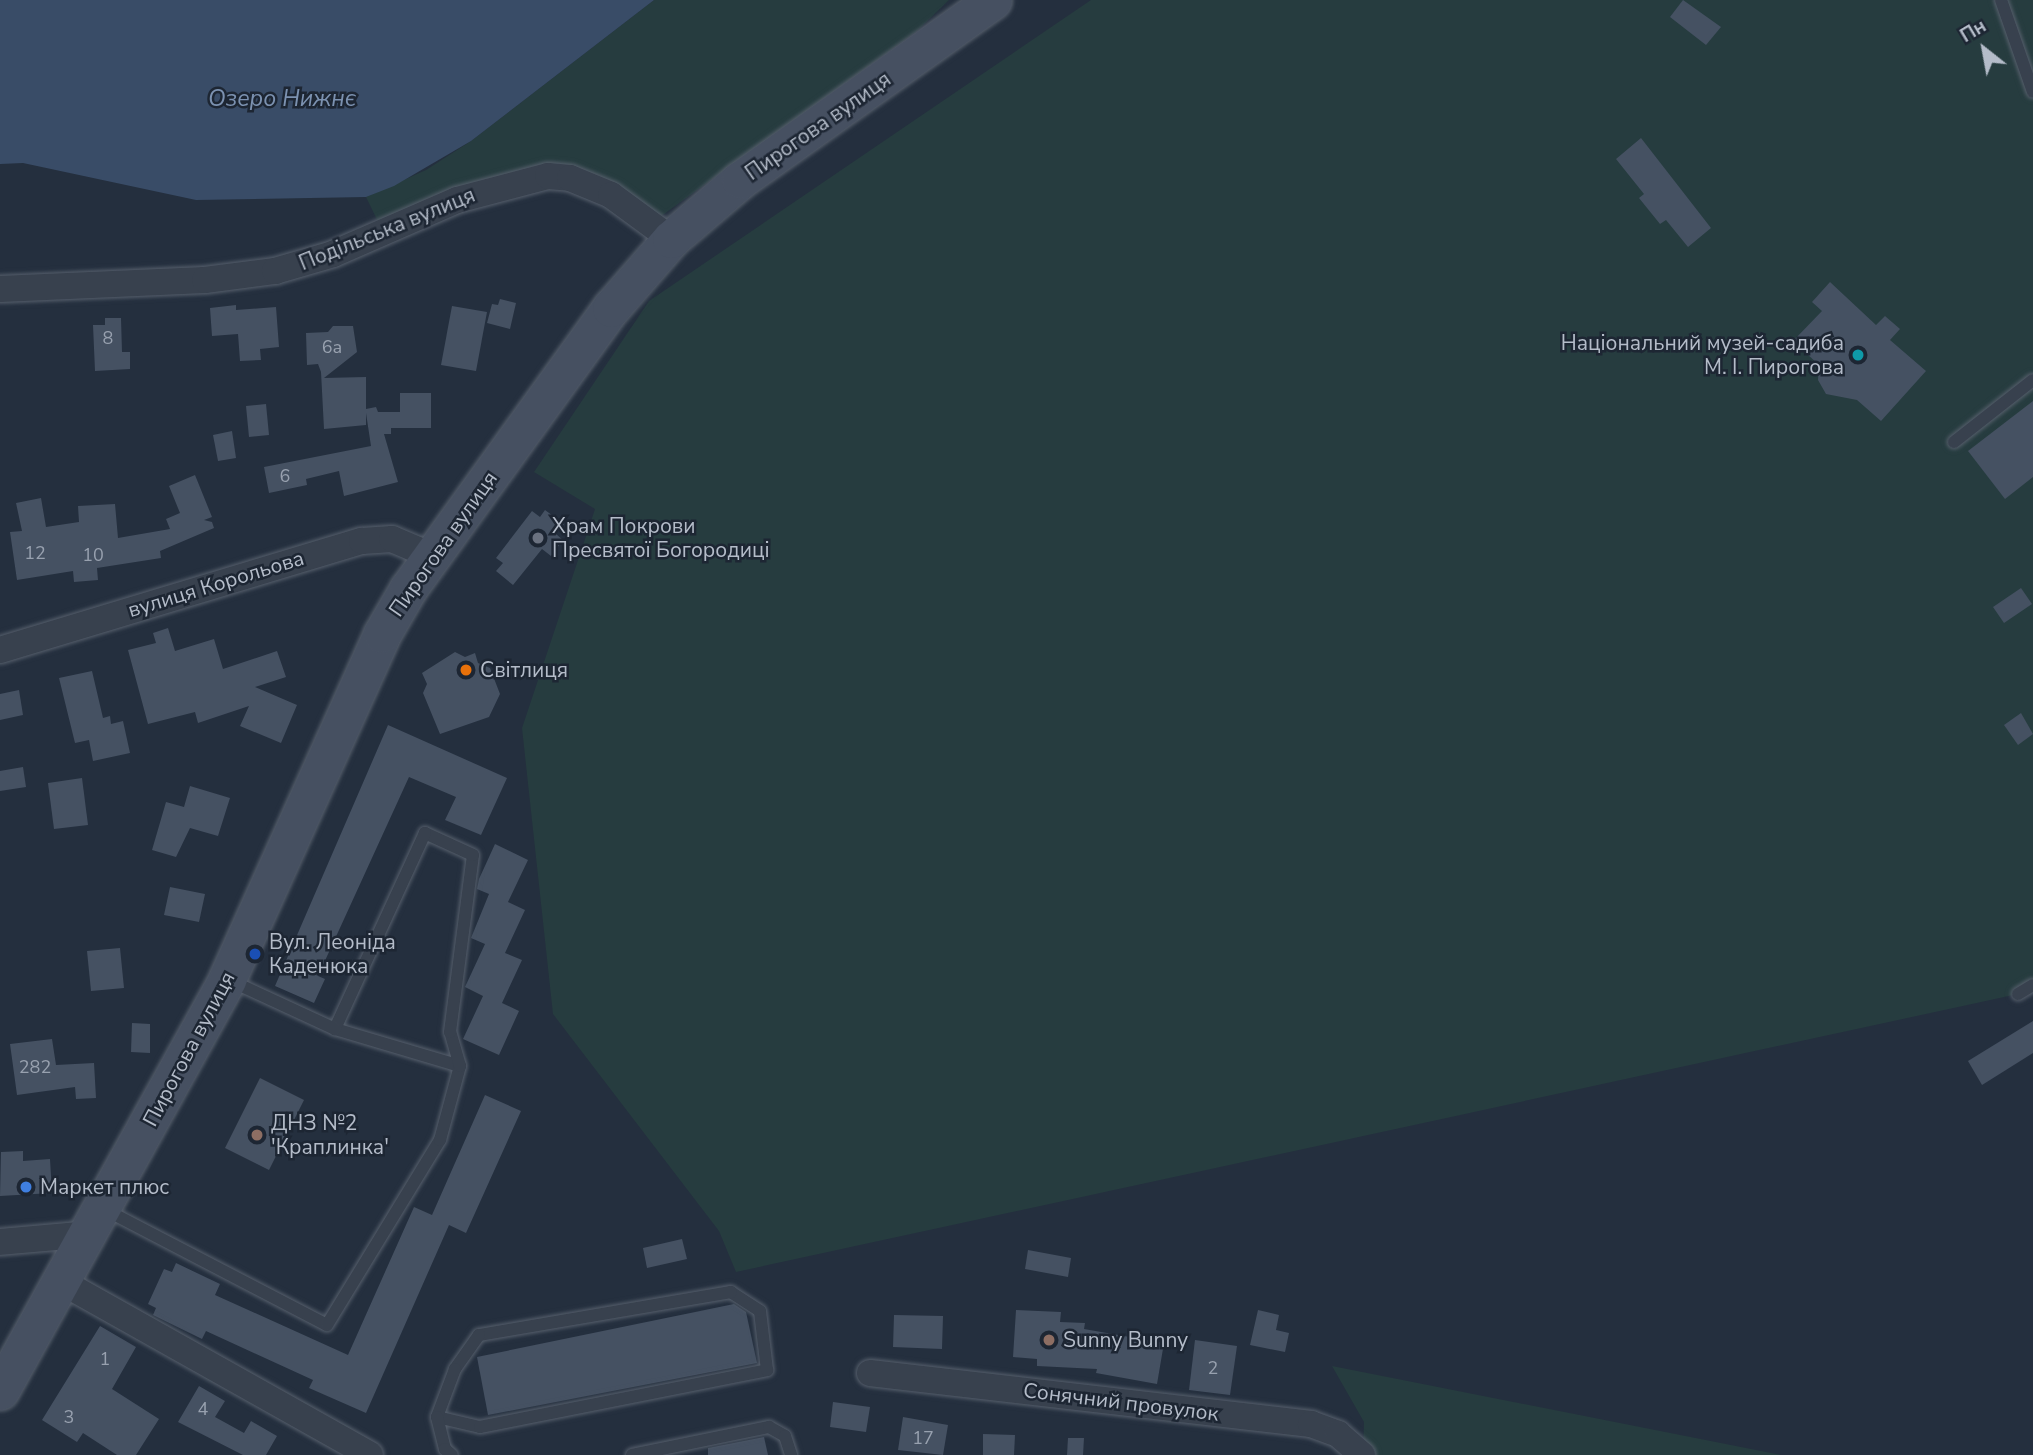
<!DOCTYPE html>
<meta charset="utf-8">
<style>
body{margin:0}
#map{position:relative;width:2033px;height:1455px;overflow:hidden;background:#242f3e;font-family:"Nunito Sans",sans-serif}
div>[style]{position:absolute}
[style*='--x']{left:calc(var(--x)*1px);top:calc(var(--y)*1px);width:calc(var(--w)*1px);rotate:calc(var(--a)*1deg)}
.green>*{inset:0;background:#263c3f}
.water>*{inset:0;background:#394c67}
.building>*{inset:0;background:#455162}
.roads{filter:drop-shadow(0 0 2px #565f6c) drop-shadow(0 0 2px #565f6c)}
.lane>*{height:12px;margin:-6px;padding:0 6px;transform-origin:6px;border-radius:6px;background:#38414e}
.street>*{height:26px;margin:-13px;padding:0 13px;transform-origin:13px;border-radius:13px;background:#38414e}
.secondary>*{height:37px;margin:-18.5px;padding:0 18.5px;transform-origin:18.5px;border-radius:18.5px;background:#465061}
.dots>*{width:19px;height:19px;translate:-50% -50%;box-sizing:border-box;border:4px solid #1d2633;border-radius:50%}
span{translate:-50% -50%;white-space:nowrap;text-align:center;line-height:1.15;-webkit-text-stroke:5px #1d2633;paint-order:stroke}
.number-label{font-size:18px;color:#98a1af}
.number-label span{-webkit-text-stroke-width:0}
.street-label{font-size:21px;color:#b4bcc9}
.poi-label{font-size:21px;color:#b4bcc9}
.right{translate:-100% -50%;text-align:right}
.left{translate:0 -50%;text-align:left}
.water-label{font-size:23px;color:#7c92b1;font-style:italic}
.north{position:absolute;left:1949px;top:14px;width:70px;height:70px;-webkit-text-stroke:5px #1d2633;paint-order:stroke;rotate:329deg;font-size:19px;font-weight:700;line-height:28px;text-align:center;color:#b4bcc9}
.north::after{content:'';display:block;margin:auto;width:24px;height:32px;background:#b4bcc9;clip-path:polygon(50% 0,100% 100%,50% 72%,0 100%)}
</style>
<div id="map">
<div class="green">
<i style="clip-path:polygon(654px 0,949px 0,917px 31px,653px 222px,570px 178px,383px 232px,366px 197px,426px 170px,471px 141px)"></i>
<i style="clip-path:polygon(1091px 0,2033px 0,2033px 985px,2018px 994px,736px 1272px,719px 1231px,553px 1014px,522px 728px,595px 509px,534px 472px,649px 301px)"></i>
<i style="clip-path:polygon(1332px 1366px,1781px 1455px,1363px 1455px,1364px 1422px)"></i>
</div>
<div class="water">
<i style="clip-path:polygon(0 0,654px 0,471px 141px,394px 186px,366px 197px,196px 200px,23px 163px,0 164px)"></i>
</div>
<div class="building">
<i style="clip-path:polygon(1683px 0,1721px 27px,1706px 45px,1670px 17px)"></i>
<i style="clip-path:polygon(1641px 138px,1711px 228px,1688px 247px,1666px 220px,1660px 224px,1639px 198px,1644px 194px,1616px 159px)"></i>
<i style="clip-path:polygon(1830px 282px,1876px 325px,1885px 316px,1900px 329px,1890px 340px,1926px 371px,1881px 421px,1857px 400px,1826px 394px,1818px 380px,1819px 365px,1793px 341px,1822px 311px,1812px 302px)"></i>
<i style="clip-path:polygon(500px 299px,516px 303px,510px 329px,487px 323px,492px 304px,498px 305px)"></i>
<i style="clip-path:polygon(236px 305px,236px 310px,276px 307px,279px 347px,260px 349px,261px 360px,240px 361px,238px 334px,212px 336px,210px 308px)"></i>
<i style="clip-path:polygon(452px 306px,487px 312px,476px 371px,441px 365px)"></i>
<i style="clip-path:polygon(105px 318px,121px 318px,122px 352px,130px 352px,130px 369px,95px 371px,93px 325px,105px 325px)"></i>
<i style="clip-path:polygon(333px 326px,353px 326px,357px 352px,324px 378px,366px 377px,366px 409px,376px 407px,378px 412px,400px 412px,400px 393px,431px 393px,431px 428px,391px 428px,391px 434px,384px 434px,398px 482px,344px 496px,339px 471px,306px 479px,307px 485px,269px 493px,264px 467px,371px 446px,366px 413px,366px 425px,324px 429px,321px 372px,318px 364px,307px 365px,306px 333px,328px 332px)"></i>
<i style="clip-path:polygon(2033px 401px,2033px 477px,2005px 499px,1968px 451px)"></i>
<i style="clip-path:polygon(266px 404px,269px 435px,249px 437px,246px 406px)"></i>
<i style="clip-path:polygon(232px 431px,236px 458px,218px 461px,213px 435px)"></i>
<i style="clip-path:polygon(195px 475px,212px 517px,204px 520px,212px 522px,214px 528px,160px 551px,161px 558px,97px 568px,98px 580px,74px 582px,73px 571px,17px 580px,10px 532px,22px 531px,16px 503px,41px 498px,46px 527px,79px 522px,78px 506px,115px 504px,118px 538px,170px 529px,166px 519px,180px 513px,169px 486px)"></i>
<i style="clip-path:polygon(545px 510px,564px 524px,556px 534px,563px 540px,551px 556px,542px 549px,513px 585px,496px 571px,503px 563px,496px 558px,532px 511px,540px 517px)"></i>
<i style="clip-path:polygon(2021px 588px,2032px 604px,2004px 623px,1993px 607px)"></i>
<i style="clip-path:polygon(168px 628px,175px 651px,214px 639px,223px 669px,277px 651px,286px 677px,255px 687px,297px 705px,281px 743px,240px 726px,249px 706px,198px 723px,195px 712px,148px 724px,128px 650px,156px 643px,153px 633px)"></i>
<i style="clip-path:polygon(455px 652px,465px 657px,475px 653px,478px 663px,490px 668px,500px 694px,489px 717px,440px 734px,423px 693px,427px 684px,422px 673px)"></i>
<i style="clip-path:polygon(92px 671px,103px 718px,110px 716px,111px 724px,123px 721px,130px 753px,93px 761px,89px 740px,75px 743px,59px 678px)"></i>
<i style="clip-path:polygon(19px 690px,23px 715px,0 720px,0 694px)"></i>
<i style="clip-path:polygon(2021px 713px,2033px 734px,2018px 745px,2004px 725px)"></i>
<i style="clip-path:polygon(388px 725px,507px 778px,481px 835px,445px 820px,456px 797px,409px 777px,318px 976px,325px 979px,314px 1003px,275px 986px)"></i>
<i style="clip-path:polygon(23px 767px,26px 787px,0 791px,0 771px)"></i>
<i style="clip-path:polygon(82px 778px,88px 825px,54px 829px,48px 783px)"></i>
<i style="clip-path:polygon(190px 786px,230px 798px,218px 836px,190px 828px,176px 857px,152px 850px,166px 802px,184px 807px)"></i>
<i style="clip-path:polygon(495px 844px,528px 860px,508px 902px,525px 910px,505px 953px,522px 960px,502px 1003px,519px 1011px,499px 1055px,463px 1039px,483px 996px,465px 987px,485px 944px,471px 938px,489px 894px,477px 889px,479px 879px)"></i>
<i style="clip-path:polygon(170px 887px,205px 894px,199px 922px,164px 915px)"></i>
<i style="clip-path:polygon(120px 948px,124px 988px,91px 991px,87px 951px)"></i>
<i style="clip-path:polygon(2033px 1021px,2033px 1053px,1982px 1085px,1968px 1061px)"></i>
<i style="clip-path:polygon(132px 1023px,150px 1024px,150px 1053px,131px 1052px)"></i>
<i style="clip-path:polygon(52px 1039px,56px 1065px,94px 1063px,96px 1098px,76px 1099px,75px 1087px,17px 1095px,10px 1044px)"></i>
<i style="clip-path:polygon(260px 1078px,304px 1100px,269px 1170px,225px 1148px)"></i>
<i style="clip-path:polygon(485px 1095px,521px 1111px,466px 1233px,449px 1225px,366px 1413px,309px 1388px,313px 1380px,206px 1331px,202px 1339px,153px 1315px,156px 1308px,148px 1304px,164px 1269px,172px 1272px,176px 1263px,220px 1284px,215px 1295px,348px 1355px,414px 1207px,432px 1215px)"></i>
<i style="clip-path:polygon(23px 1151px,23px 1161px,50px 1159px,52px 1193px,0 1196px,1px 1152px)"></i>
<i style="clip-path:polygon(682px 1239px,687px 1259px,647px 1268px,643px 1248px)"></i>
<i style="clip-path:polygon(1028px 1250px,1071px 1258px,1068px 1277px,1025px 1269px)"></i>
<i style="clip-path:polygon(734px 1304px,746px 1312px,757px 1363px,488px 1415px,477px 1357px)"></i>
<i style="clip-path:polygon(1016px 1310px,1061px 1312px,1060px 1322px,1085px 1323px,1084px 1329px,1164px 1343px,1157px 1384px,1096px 1373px,1097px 1369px,1037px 1366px,1037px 1359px,1013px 1357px)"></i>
<i style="clip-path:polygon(1258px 1310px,1279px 1315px,1276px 1330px,1289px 1333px,1285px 1352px,1250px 1345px)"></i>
<i style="clip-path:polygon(894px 1315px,943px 1316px,942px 1349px,893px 1347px)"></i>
<i style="clip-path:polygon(100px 1326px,136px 1347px,112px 1389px,159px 1419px,136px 1455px,117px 1455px,83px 1433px,77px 1442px,42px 1420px)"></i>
<i style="clip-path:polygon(1195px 1340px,1237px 1346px,1230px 1395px,1189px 1390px)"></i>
<i style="clip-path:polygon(199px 1386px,225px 1401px,215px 1417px,244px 1433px,251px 1421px,277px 1436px,266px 1455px,243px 1455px,178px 1422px)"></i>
<i style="clip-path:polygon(833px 1402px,870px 1407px,866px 1432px,830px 1427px)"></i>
<i style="clip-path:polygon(903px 1417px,948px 1425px,943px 1455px,898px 1450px)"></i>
<i style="clip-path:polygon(983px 1434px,1015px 1435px,1014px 1455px,983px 1455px)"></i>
<i style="clip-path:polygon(764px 1437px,768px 1455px,708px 1455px,708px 1448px)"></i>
<i style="clip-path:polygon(1068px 1438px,1084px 1438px,1083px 1455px,1067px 1455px)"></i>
</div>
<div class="roads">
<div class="lane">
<i style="--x:2001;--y:0;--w:97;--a:70.8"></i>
<i style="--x:1954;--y:442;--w:100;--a:-38.1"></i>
<i style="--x:2018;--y:994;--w:17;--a:-31"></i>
<i style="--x:335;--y:1029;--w:130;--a:16.5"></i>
<i style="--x:104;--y:1209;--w:251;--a:27.5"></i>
<i style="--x:327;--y:1325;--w:217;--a:-58.6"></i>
<i style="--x:440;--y:1140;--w:77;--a:-74.9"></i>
<i style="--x:460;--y:1066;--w:35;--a:-106"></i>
<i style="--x:450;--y:1032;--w:178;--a:-82.6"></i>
<i style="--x:473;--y:855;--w:53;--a:-155.4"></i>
<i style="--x:425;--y:833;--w:216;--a:114.7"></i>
<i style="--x:335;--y:1029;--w:115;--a:-155.2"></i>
<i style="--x:437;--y:1417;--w:44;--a:13.1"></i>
<i style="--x:480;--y:1427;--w:293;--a:-11.2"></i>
<i style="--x:767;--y:1370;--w:59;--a:-96.8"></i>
<i style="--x:760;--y:1311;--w:35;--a:-147"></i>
<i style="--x:731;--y:1292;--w:256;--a:170.3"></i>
<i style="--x:479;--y:1335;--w:42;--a:125.2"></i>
<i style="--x:455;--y:1369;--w:51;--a:110.6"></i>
<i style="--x:437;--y:1417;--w:33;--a:76"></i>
<i style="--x:445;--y:1449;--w:9;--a:41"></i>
<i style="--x:632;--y:1455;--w:140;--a:-11.6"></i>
<i style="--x:769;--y:1427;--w:18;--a:29"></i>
<i style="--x:785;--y:1436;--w:20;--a:72"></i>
</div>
<div class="street">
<i style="--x:0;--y:289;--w:205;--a:-2.5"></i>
<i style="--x:205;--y:280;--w:71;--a:-7.3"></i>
<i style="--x:275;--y:271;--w:60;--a:-16.3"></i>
<i style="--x:333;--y:254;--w:135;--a:-23.5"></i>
<i style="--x:457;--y:200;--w:94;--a:-14.8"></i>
<i style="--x:548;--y:176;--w:22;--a:5"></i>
<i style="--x:570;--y:178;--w:44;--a:22.5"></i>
<i style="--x:611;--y:195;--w:74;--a:36.3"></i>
<i style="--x:0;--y:650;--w:378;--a:-16.8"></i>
<i style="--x:362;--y:541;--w:30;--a:-4"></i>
<i style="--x:392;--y:539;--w:43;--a:23"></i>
<i style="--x:0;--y:1242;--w:89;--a:-5.1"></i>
<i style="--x:62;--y:1282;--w:353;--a:29.3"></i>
<i style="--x:870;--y:1373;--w:444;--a:6.6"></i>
<i style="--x:1311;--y:1424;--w:29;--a:20"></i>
<i style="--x:1338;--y:1434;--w:32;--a:41"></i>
</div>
<div class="secondary">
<i style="--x:0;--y:1391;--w:470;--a:-61.1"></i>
<i style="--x:227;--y:979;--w:378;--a:-65.8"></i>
<i style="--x:382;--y:634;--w:52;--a:-60"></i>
<i style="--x:408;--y:589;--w:347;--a:-54.2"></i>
<i style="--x:611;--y:308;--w:91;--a:-49"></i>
<i style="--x:671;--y:239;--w:91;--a:-40.5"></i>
<i style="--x:740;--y:180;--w:310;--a:-35.4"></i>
</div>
</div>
<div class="dots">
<i style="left:1858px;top:355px;background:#0f9aa8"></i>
<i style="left:538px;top:538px;background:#6b7280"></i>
<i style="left:466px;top:670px;background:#e8710a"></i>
<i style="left:255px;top:954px;background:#1a4fb4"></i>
<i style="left:257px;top:1135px;background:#8d6e63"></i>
<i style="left:26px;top:1187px;background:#3f7fe0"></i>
<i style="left:1049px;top:1340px;background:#8d6e63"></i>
</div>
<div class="number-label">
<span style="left:108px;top:338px">8</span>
<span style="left:332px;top:347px">6а</span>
<span style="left:285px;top:476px">6</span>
<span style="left:35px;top:553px">12</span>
<span style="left:93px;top:555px">10</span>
<span style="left:35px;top:1067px">282</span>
<span style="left:105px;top:1359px">1</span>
<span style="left:1213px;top:1368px">2</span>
<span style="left:203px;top:1409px">4</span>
<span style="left:69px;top:1417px">3</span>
<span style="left:923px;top:1438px">17</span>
</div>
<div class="street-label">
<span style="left:818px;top:126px;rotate:-35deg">Пирогова вулиця</span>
<span style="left:387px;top:229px;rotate:-22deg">Подільська вулиця</span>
<span style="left:443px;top:544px;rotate:-55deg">Пирогова вулиця</span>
<span style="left:216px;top:584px;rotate:-17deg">вулиця Корольова</span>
<span style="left:189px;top:1049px;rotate:-62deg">Пирогова вулиця</span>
<span style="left:1121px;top:1402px;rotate:7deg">Сонячний провулок</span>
</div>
<div class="poi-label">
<span class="right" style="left:1844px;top:355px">Національний музей-садиба<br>М. І. Пирогова</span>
<span class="left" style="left:552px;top:538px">Храм Покрови<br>Пресвятої Богородиці</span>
<span class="left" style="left:480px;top:670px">Світлиця</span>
<span class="left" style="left:269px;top:954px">Вул. Леоніда<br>Каденюка</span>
<span class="left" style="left:271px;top:1135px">ДНЗ №2<br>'Краплинка'</span>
<span class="left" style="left:40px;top:1187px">Маркет плюс</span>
<span class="left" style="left:1063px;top:1340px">Sunny Bunny</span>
</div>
<div class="water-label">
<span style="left:282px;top:99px">Озеро Нижнє</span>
</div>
<div class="north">Пн</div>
</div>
